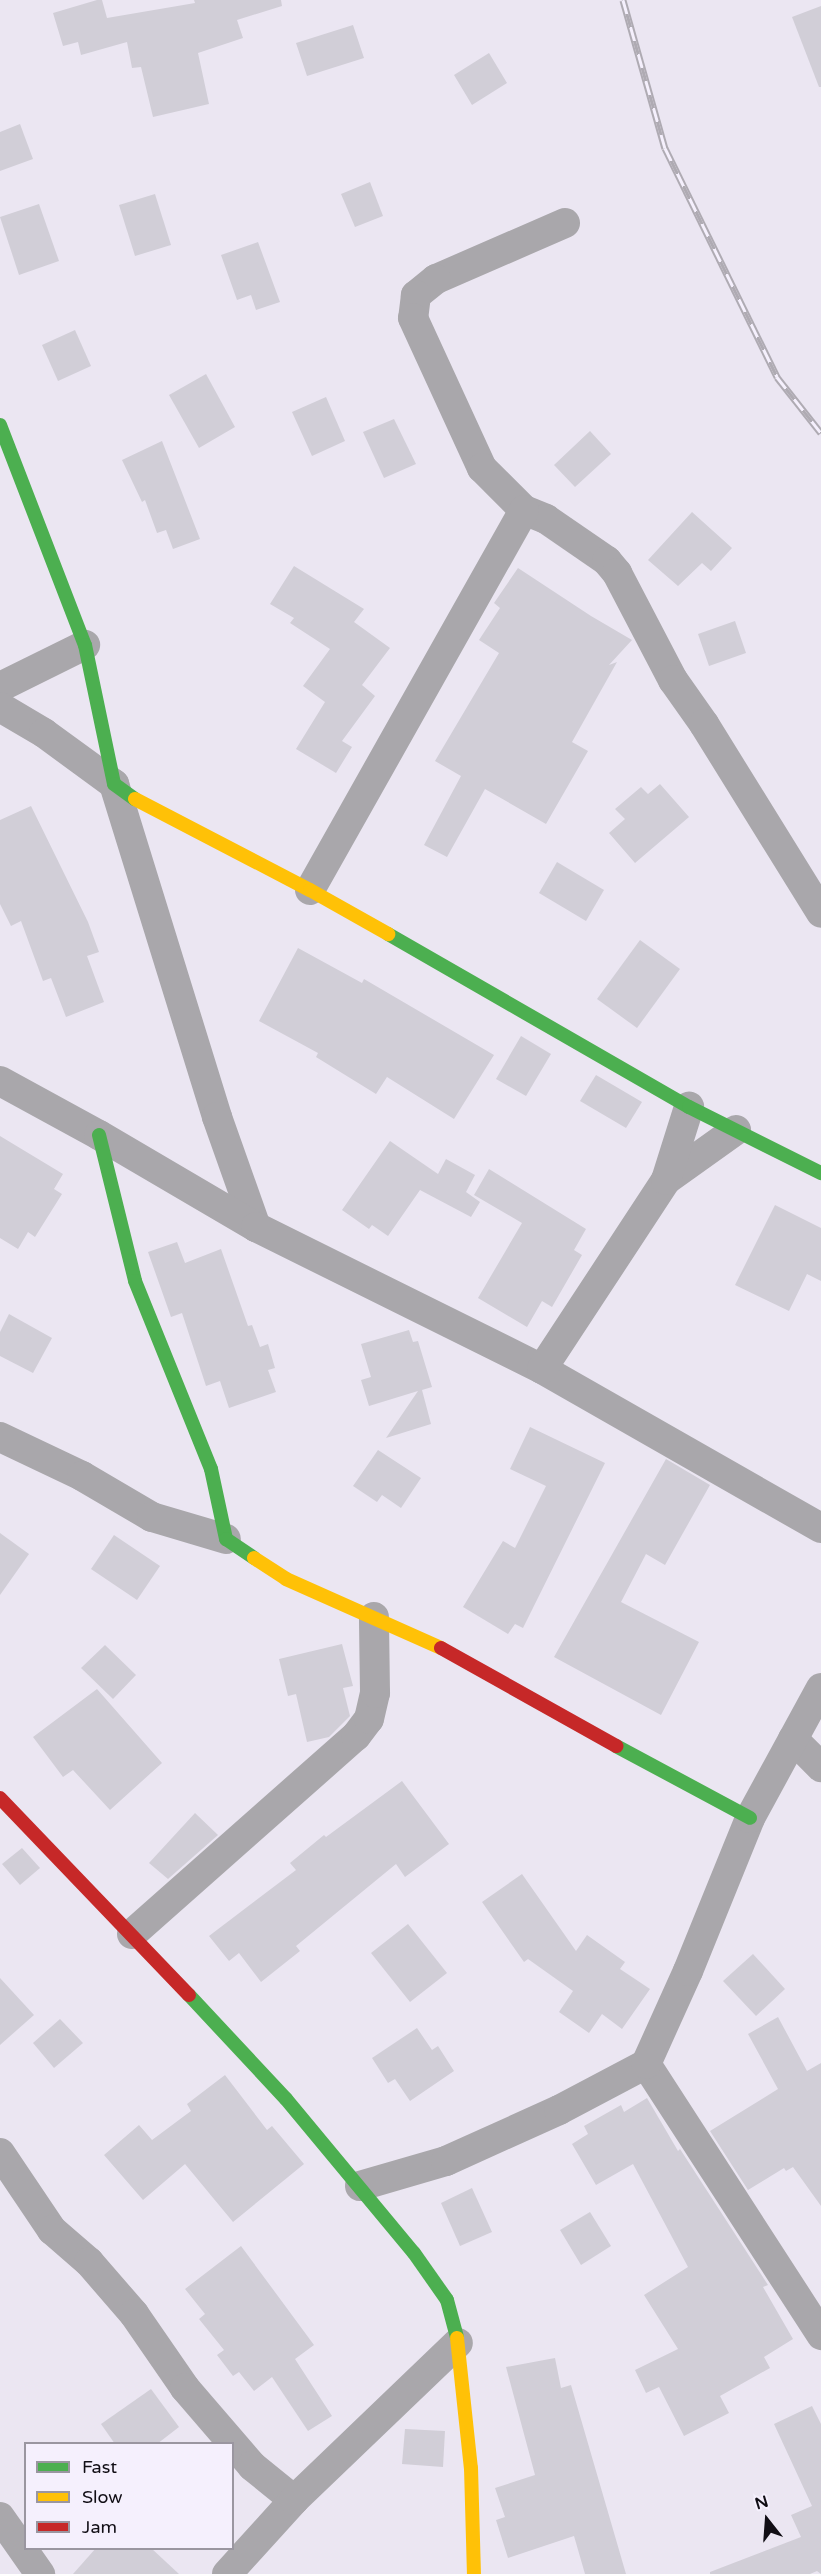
<!DOCTYPE html>
<style>
body{margin:0}
#map{position:relative;width:821px;height:2574px;overflow:hidden;background:#ebe6f2;font-family:"Varela Round",sans-serif}
div>[style]{position:absolute}
[style*='--x']{left:calc(var(--x)*1px);top:calc(var(--y)*1px);width:calc(var(--w)*1px);rotate:calc(var(--a)*1deg)}
.building>*{inset:0;background:#d1ced7}
.street>*{height:30px;margin:-15px;padding:0 15px;transform-origin:15px;border-radius:15px;background:#a9a7ab}
.fast>*{height:14px;margin:-7px;padding:0 7px;transform-origin:7px;border-radius:7px;background:#4caf50}
.slow>*{height:14px;margin:-7px;padding:0 7px;transform-origin:7px;border-radius:7px;background:#ffc107}
.jam>*{height:14px;margin:-7px;padding:0 7px;transform-origin:7px;border-radius:7px;background:#c62828}
.rail>*{height:7px;margin-top:-3.5px;transform-origin:0;background:repeating-linear-gradient(90deg,#f5f0fd 0 14px,#afabb3 0 28px);box-sizing:border-box;border-block:2px solid #afabb3}
span{translate:-50% -50%;white-space:nowrap;text-align:center;line-height:1.15;-webkit-text-stroke:5px #f5f0fd;paint-order:stroke}
.legend{position:absolute;left:24px;top:2442px;width:210px;height:108px;box-sizing:border-box;background:#f5f0fd;border:2px solid #9a96a0;margin:0;padding:8px 10px;list-style:none;font-size:18px;color:#110e15}
.legend li{display:flex;align-items:center;gap:12px;height:30px}
.legend b{width:30px;border:2px solid #9a96a0}
.north{position:absolute;left:737px;top:2490px;width:60px;height:60px;-webkit-text-stroke:4px #f5f0fd;paint-order:stroke;rotate:343deg;font-size:16px;font-weight:700;line-height:24px;text-align:center;color:#110e15}
.north::after{content:'';display:block;margin:auto;width:21px;height:27px;background:#110e15;clip-path:polygon(50% 0,100% 100%,50% 72%,0 100%)}
</style>
<div id="map">
<div class="building">
<i style="clip-path:polygon(97px 0,102px 0,107px 18px,195px 3px,194px 0,281px 0,282px 6px,237px 20px,243px 38px,198px 53px,209px 104px,153px 117px,141px 67px,132px 68px,127px 42px,81px 55px,78px 42px,63px 46px,53px 13px)"></i>
<i style="clip-path:polygon(821px 6px,821px 87px,819px 87px,792px 17px)"></i>
<i style="clip-path:polygon(353px 25px,364px 58px,307px 76px,296px 43px)"></i>
<i style="clip-path:polygon(489px 53px,507px 83px,472px 105px,454px 75px)"></i>
<i style="clip-path:polygon(20px 124px,33px 159px,0 171px,0 132px)"></i>
<i style="clip-path:polygon(370px 182px,383px 216px,355px 227px,341px 194px)"></i>
<i style="clip-path:polygon(155px 194px,171px 245px,135px 256px,119px 205px)"></i>
<i style="clip-path:polygon(39px 204px,59px 261px,19px 275px,0 217px)"></i>
<i style="clip-path:polygon(258px 242px,280px 302px,256px 310px,251px 295px,237px 300px,221px 255px)"></i>
<i style="clip-path:polygon(75px 330px,91px 366px,58px 381px,42px 345px)"></i>
<i style="clip-path:polygon(206px 374px,235px 427px,199px 448px,169px 395px)"></i>
<i style="clip-path:polygon(326px 397px,345px 441px,312px 456px,292px 412px)"></i>
<i style="clip-path:polygon(394px 419px,416px 464px,384px 478px,363px 432px)"></i>
<i style="clip-path:polygon(590px 431px,611px 454px,575px 487px,554px 465px)"></i>
<i style="clip-path:polygon(162px 441px,200px 539px,173px 549px,166px 530px,157px 533px,145px 500px,142px 502px,122px 460px)"></i>
<i style="clip-path:polygon(692px 512px,732px 548px,711px 571px,702px 563px,678px 586px,648px 560px)"></i>
<i style="clip-path:polygon(294px 566px,364px 609px,354px 622px,390px 648px,362px 685px,375px 696px,342px 741px,352px 747px,336px 773px,296px 749px,325px 702px,303px 686px,330px 649px,290px 623px,294px 618px,270px 604px)"></i>
<i style="clip-path:polygon(518px 568px,591px 616px,632px 640px,609px 665px,617px 662px,572px 742px,588px 751px,546px 824px,485px 789px,447px 857px,424px 845px,461px 776px,435px 761px,499px 653px,479px 640px,500px 608px,494px 603px)"></i>
<i style="clip-path:polygon(735px 621px,746px 653px,709px 666px,698px 634px)"></i>
<i style="clip-path:polygon(660px 784px,689px 817px,635px 863px,609px 833px,625px 819px,615px 809px,641px 787px,648px 794px)"></i>
<i style="clip-path:polygon(31px 806px,88px 922px,99px 952px,87px 956px,104px 1002px,66px 1017px,51px 978px,43px 981px,21px 921px,11px 926px,0 904px,0 820px)"></i>
<i style="clip-path:polygon(557px 862px,604px 890px,586px 921px,539px 893px)"></i>
<i style="clip-path:polygon(640px 940px,680px 969px,637px 1028px,597px 999px)"></i>
<i style="clip-path:polygon(298px 948px,362px 983px,364px 979px,494px 1055px,454px 1119px,387px 1077px,376px 1094px,316px 1057px,318px 1053px,259px 1021px)"></i>
<i style="clip-path:polygon(521px 1036px,551px 1054px,526px 1096px,496px 1079px)"></i>
<i style="clip-path:polygon(596px 1075px,642px 1102px,626px 1128px,580px 1101px)"></i>
<i style="clip-path:polygon(0 1136px,63px 1174px,54px 1189px,62px 1194px,35px 1237px,28px 1232px,18px 1249px,0 1238px)"></i>
<i style="clip-path:polygon(390px 1141px,438px 1174px,446px 1159px,475px 1175px,466px 1192px,480px 1202px,471px 1217px,420px 1190px,388px 1236px,372px 1225px,369px 1229px,342px 1210px)"></i>
<i style="clip-path:polygon(489px 1169px,586px 1229px,574px 1250px,582px 1255px,552px 1307px,542px 1301px,527px 1327px,478px 1298px,522px 1223px,474px 1195px)"></i>
<i style="clip-path:polygon(775px 1205px,821px 1228px,821px 1281px,807px 1274px,789px 1311px,735px 1285px)"></i>
<i style="clip-path:polygon(177px 1242px,185px 1263px,221px 1249px,248px 1326px,252px 1325px,260px 1347px,268px 1344px,275px 1368px,268px 1370px,276px 1392px,229px 1408px,220px 1381px,206px 1386px,182px 1313px,171px 1317px,148px 1252px)"></i>
<i style="clip-path:polygon(9px 1314px,52px 1338px,33px 1373px,0 1356px,0 1332px)"></i>
<i style="clip-path:polygon(409px 1330px,413px 1342px,418px 1341px,432px 1387px,422px 1390px,431px 1424px,386px 1438px,418px 1391px,369px 1406px,361px 1380px,371px 1377px,361px 1344px)"></i>
<i style="clip-path:polygon(530px 1427px,605px 1463px,523px 1628px,515px 1624px,508px 1634px,463px 1607px,503px 1541px,515px 1548px,546px 1486px,510px 1469px)"></i>
<i style="clip-path:polygon(378px 1450px,421px 1478px,401px 1508px,382px 1495px,377px 1502px,353px 1486px)"></i>
<i style="clip-path:polygon(666px 1459px,710px 1485px,665px 1565px,646px 1554px,621px 1602px,699px 1642px,661px 1715px,554px 1657px)"></i>
<i style="clip-path:polygon(0 1533px,29px 1554px,0 1595px)"></i>
<i style="clip-path:polygon(114px 1535px,160px 1566px,137px 1600px,91px 1569px)"></i>
<i style="clip-path:polygon(342px 1644px,353px 1686px,343px 1688px,350px 1716px,329px 1737px,307px 1742px,296px 1694px,288px 1696px,279px 1659px)"></i>
<i style="clip-path:polygon(105px 1645px,136px 1675px,113px 1699px,81px 1668px)"></i>
<i style="clip-path:polygon(97px 1689px,162px 1763px,110px 1810px,73px 1770px,63px 1777px,33px 1737px)"></i>
<i style="clip-path:polygon(402px 1781px,449px 1844px,405px 1877px,396px 1864px,296px 1946px,300px 1951px,261px 1982px,239px 1953px,229px 1961px,209px 1936px,296px 1870px,290px 1863px,324px 1835px,326px 1837px)"></i>
<i style="clip-path:polygon(195px 1813px,218px 1835px,168px 1879px,149px 1863px)"></i>
<i style="clip-path:polygon(22px 1848px,40px 1868px,20px 1885px,2px 1864px)"></i>
<i style="clip-path:polygon(522px 1874px,576px 1951px,587px 1935px,625px 1962px,620px 1969px,650px 1989px,622px 2029px,602px 2014px,589px 2033px,559px 2012px,573px 1991px,528px 1959px,524px 1962px,482px 1902px)"></i>
<i style="clip-path:polygon(408px 1924px,447px 1973px,410px 2002px,371px 1953px)"></i>
<i style="clip-path:polygon(753px 1954px,785px 1989px,756px 2016px,723px 1981px)"></i>
<i style="clip-path:polygon(0 1978px,34px 2015px,0 2045px)"></i>
<i style="clip-path:polygon(778px 2017px,807px 2071px,821px 2063px,821px 2206px,793px 2167px,786px 2171px,784px 2168px,748px 2190px,710px 2131px,778px 2089px,748px 2034px)"></i>
<i style="clip-path:polygon(60px 2019px,83px 2043px,54px 2068px,33px 2043px)"></i>
<i style="clip-path:polygon(417px 2028px,432px 2050px,438px 2046px,454px 2071px,410px 2101px,395px 2079px,388px 2083px,372px 2058px)"></i>
<i style="clip-path:polygon(225px 2075px,267px 2130px,272px 2126px,304px 2164px,233px 2222px,185px 2164px,143px 2200px,104px 2155px,139px 2125px,152px 2140px,191px 2111px,187px 2104px)"></i>
<i style="clip-path:polygon(647px 2098px,678px 2151px,680px 2149px,768px 2285px,763px 2287px,793px 2339px,764px 2357px,770px 2368px,720px 2396px,729px 2413px,684px 2436px,659px 2387px,646px 2393px,635px 2370px,678px 2349px,644px 2295px,688px 2267px,633px 2164px,596px 2185px,572px 2144px,588px 2134px,584px 2126px,621px 2105px,624px 2112px)"></i>
<i style="clip-path:polygon(472px 2188px,492px 2232px,460px 2246px,441px 2203px)"></i>
<i style="clip-path:polygon(590px 2212px,611px 2246px,581px 2265px,560px 2230px)"></i>
<i style="clip-path:polygon(241px 2246px,314px 2345px,295px 2359px,332px 2416px,308px 2431px,272px 2377px,254px 2391px,239px 2372px,233px 2376px,217px 2355px,224px 2350px,199px 2319px,205px 2314px,185px 2289px)"></i>
<i style="clip-path:polygon(555px 2358px,561px 2388px,571px 2385px,626px 2574px,585px 2574px,574px 2536px,508px 2558px,496px 2520px,505px 2517px,495px 2488px,535px 2475px,506px 2367px)"></i>
<i style="clip-path:polygon(151px 2389px,179px 2427px,157px 2444px,115px 2444px,101px 2424px)"></i>
<i style="clip-path:polygon(812px 2406px,821px 2424px,821px 2574px,817px 2571px,810px 2574px,710px 2574px,710px 2572px,801px 2537px,791px 2515px,812px 2506px,774px 2424px)"></i>
<i style="clip-path:polygon(405px 2429px,445px 2431px,443px 2467px,402px 2464px)"></i>
<i style="clip-path:polygon(96px 2548px,151px 2548px,179px 2574px,73px 2574px)"></i>
</div>
<div class="street">
<i style="--x:565;--y:223;--w:141;--a:156.5"></i>
<i style="--x:436;--y:279;--w:26;--a:141"></i>
<i style="--x:416;--y:295;--w:23;--a:97"></i>
<i style="--x:413;--y:318;--w:165;--a:65.3"></i>
<i style="--x:482;--y:468;--w:59;--a:45"></i>
<i style="--x:524;--y:510;--w:24;--a:22"></i>
<i style="--x:546;--y:519;--w:74;--a:34.5"></i>
<i style="--x:607;--y:561;--w:16;--a:50"></i>
<i style="--x:617;--y:573;--w:121;--a:62.4"></i>
<i style="--x:673;--y:680;--w:54;--a:54.8"></i>
<i style="--x:704;--y:724;--w:222;--a:58.2"></i>
<i style="--x:0;--y:687;--w:95;--a:-26.3"></i>
<i style="--x:0;--y:707;--w:51;--a:30.6"></i>
<i style="--x:44;--y:733;--w:87;--a:36.1"></i>
<i style="--x:114;--y:784;--w:349;--a:72.8"></i>
<i style="--x:217;--y:1117;--w:117;--a:70.5"></i>
<i style="--x:310;--y:890;--w:436;--a:-60.6"></i>
<i style="--x:0;--y:1081;--w:113;--a:28.6"></i>
<i style="--x:99;--y:1135;--w:182;--a:30.4"></i>
<i style="--x:256;--y:1227;--w:319;--a:26.4"></i>
<i style="--x:542;--y:1369;--w:321;--a:29.7"></i>
<i style="--x:666;--y:1180;--w:86;--a:-35.5"></i>
<i style="--x:542;--y:1369;--w:226;--a:-56.7"></i>
<i style="--x:666;--y:1180;--w:77;--a:-72.5"></i>
<i style="--x:0;--y:1437;--w:91;--a:25.4"></i>
<i style="--x:82;--y:1476;--w:81;--a:30.4"></i>
<i style="--x:152;--y:1517;--w:77;--a:16.6"></i>
<i style="--x:793;--y:1739;--w:40;--a:45"></i>
<i style="--x:132;--y:1934;--w:299;--a:-41.5"></i>
<i style="--x:356;--y:1736;--w:21;--a:-53"></i>
<i style="--x:369;--y:1719;--w:27;--a:-77"></i>
<i style="--x:375;--y:1693;--w:76;--a:-90.8"></i>
<i style="--x:646;--y:2064;--w:323;--a:57.1"></i>
<i style="--x:0;--y:2153;--w:93;--a:56"></i>
<i style="--x:52;--y:2230;--w:49;--a:40.9"></i>
<i style="--x:89;--y:2262;--w:69;--a:49.1"></i>
<i style="--x:134;--y:2314;--w:90;--a:55.4"></i>
<i style="--x:185;--y:2388;--w:103;--a:49.3"></i>
<i style="--x:252;--y:2466;--w:54;--a:39"></i>
<i style="--x:360;--y:2186;--w:90;--a:-16.2"></i>
<i style="--x:446;--y:2161;--w:124;--a:-24.3"></i>
<i style="--x:559;--y:2110;--w:98;--a:-27.9"></i>
<i style="--x:646;--y:2064;--w:102;--a:-65.7"></i>
<i style="--x:688;--y:1971;--w:165;--a:-67.9"></i>
<i style="--x:750;--y:1818;--w:148;--a:-61.4"></i>
<i style="--x:0;--y:2517;--w:70;--a:54.9"></i>
<i style="--x:227;--y:2574;--w:100;--a:-47.8"></i>
<i style="--x:294;--y:2500;--w:227;--a:-43.8"></i>
</div>
<div class="fast">
<i style="--x:0;--y:425;--w:236;--a:68.9"></i>
<i style="--x:85;--y:645;--w:142;--a:78.2"></i>
<i style="--x:114;--y:784;--w:26;--a:36"></i>
<i style="--x:388;--y:934;--w:347;--a:29.9"></i>
<i style="--x:689;--y:1107;--w:148;--a:26.6"></i>
<i style="--x:99;--y:1135;--w:150;--a:76.1"></i>
<i style="--x:135;--y:1281;--w:203;--a:68"></i>
<i style="--x:211;--y:1469;--w:72;--a:77.9"></i>
<i style="--x:226;--y:1539;--w:34;--a:34"></i>
<i style="--x:616;--y:1746;--w:152;--a:28.2"></i>
<i style="--x:189;--y:1995;--w:142;--a:47"></i>
<i style="--x:286;--y:2099;--w:200;--a:50.3"></i>
<i style="--x:414;--y:2253;--w:57;--a:54.9"></i>
<i style="--x:447;--y:2300;--w:39;--a:75"></i>
</div>
<div class="slow">
<i style="--x:135;--y:799;--w:197;--a:27.5"></i>
<i style="--x:310;--y:890;--w:90;--a:29.4"></i>
<i style="--x:254;--y:1558;--w:38;--a:33"></i>
<i style="--x:286;--y:1579;--w:170;--a:24"></i>
<i style="--x:457;--y:2338;--w:131;--a:83.9"></i>
<i style="--x:471;--y:2468;--w:106;--a:88.4"></i>
</div>
<div class="jam">
<i style="--x:441;--y:1648;--w:201;--a:29.2"></i>
<i style="--x:0;--y:1798;--w:273;--a:46.2"></i>
</div>
<div class="rail">
<i style="--x:623;--y:0;--w:154;--a:74.2"></i>
<i style="--x:665;--y:148;--w:255;--a:63.9"></i>
<i style="--x:777;--y:377;--w:71;--a:51.8"></i>
</div>
<ul class="legend">
<li><b style="height:8px;background:#4caf50"></b>Fast</li>
<li><b style="height:8px;background:#ffc107"></b>Slow</li>
<li><b style="height:8px;background:#c62828"></b>Jam</li>
</ul>
<div class="north">N</div>
</div>
